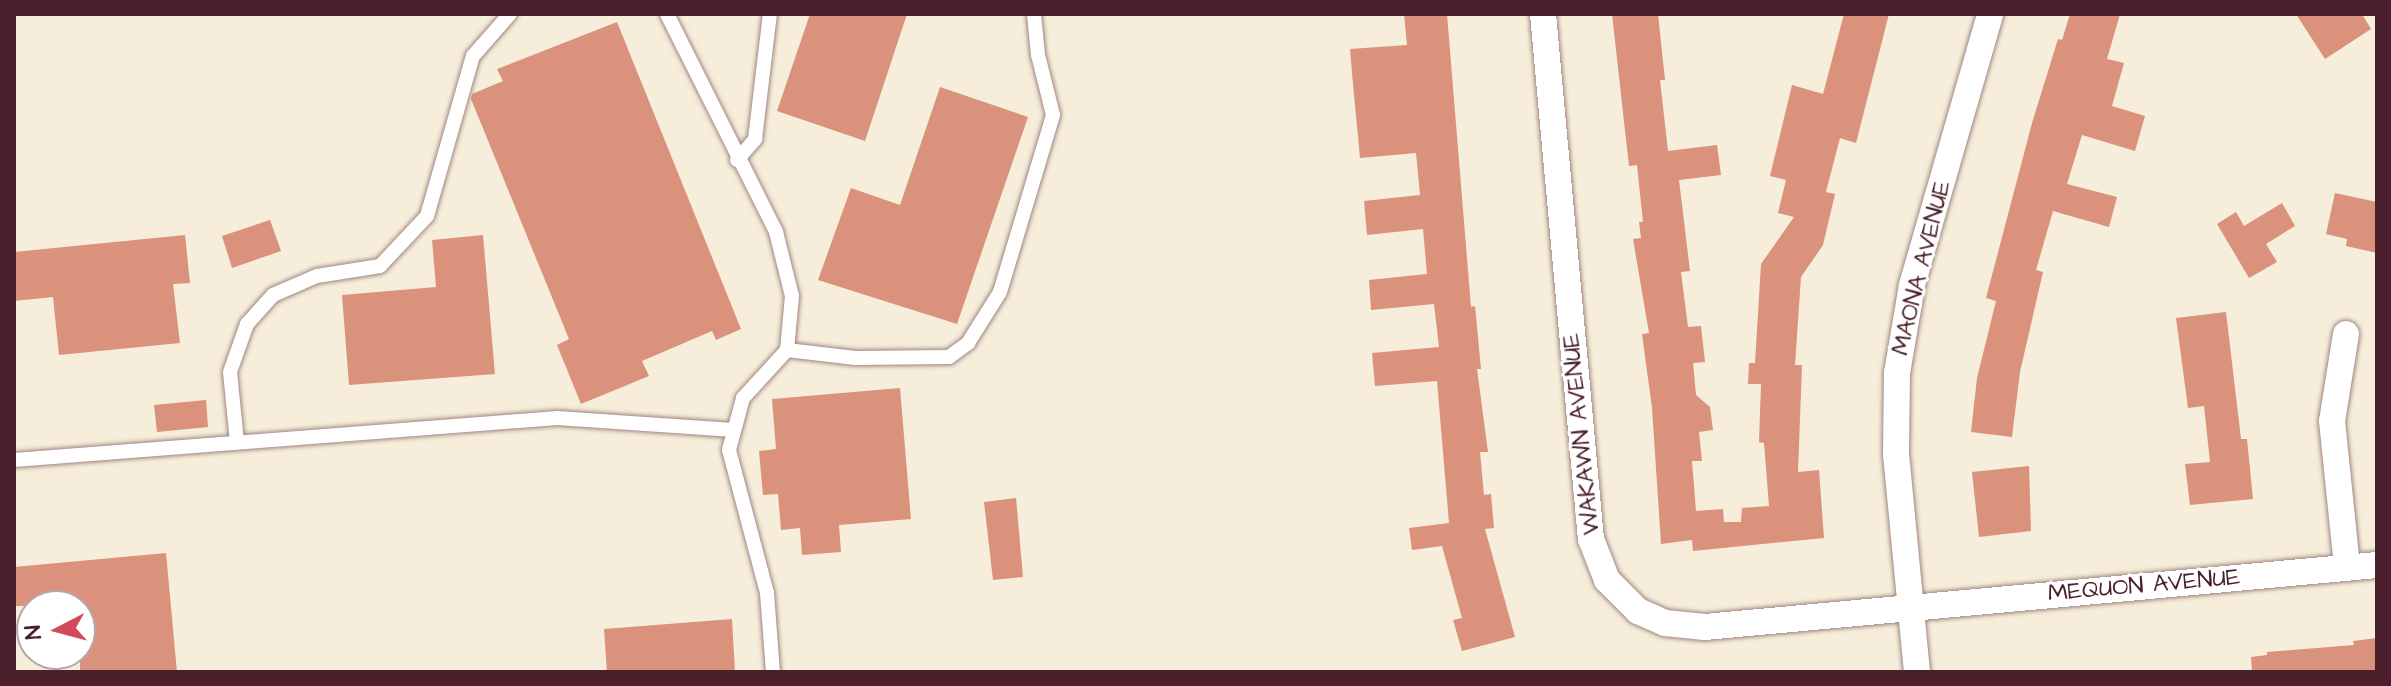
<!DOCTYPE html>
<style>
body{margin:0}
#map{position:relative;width:2391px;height:686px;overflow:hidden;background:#f6edda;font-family:"Architects Daughter",sans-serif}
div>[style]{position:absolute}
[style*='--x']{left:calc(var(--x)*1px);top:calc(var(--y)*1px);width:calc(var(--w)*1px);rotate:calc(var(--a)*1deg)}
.building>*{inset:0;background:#da927c}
.roads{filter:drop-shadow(0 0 2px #a08682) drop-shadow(0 0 2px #a08682)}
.lane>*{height:14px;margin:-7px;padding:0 7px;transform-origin:7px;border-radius:7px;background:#fff}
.street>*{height:26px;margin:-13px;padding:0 13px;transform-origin:13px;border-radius:13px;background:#fff}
span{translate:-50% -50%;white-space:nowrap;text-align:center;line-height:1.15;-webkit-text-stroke:6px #fff;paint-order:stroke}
.street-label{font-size:24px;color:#4a1f2b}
.frame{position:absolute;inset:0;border:16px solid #4a1f2b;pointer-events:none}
.north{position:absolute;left:16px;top:590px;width:80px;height:80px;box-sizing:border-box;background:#fff;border:2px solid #b7a5aa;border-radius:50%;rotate:264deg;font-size:22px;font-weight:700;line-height:32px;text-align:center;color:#4a1f2b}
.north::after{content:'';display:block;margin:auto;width:28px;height:36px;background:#d1495b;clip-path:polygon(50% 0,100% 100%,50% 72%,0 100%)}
</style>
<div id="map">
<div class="building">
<i style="clip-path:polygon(810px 14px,907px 14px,865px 141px,777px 111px)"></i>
<i style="clip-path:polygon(1404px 14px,1447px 14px,1471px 307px,1475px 306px,1481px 369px,1477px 369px,1488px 452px,1480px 452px,1484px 495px,1491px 494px,1494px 528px,1485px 529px,1515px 637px,1462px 651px,1453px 620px,1462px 618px,1442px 546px,1412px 550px,1409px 528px,1449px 523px,1437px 381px,1375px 386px,1372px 353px,1439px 347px,1434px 304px,1371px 310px,1369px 280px,1427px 274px,1423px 229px,1367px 235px,1364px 201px,1420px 195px,1416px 153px,1360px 158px,1353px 84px,1350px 49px,1407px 45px)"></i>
<i style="clip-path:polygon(1612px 14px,1658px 14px,1665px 80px,1660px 80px,1668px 151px,1717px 145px,1721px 175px,1679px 180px,1690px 271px,1681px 272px,1688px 327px,1701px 326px,1705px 362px,1693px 363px,1696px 395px,1710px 407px,1713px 430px,1699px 432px,1702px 461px,1692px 461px,1696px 511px,1723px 509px,1724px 522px,1741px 522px,1742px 508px,1769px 506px,1764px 443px,1759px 442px,1761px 384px,1748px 384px,1749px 363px,1755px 363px,1761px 264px,1794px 217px,1778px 213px,1786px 180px,1770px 176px,1792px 85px,1823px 94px,1844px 14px,1889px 14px,1856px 143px,1840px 138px,1826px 192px,1835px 194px,1823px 245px,1801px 277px,1795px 365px,1802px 365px,1798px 472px,1819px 470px,1824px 538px,1693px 551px,1692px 540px,1661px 544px,1652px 408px,1642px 334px,1649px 333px,1633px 239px,1641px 238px,1639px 222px,1643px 222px,1637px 165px,1629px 166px)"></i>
<i style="clip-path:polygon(2070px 14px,2120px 14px,2107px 59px,2124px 63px,2112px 106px,2145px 116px,2135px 151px,2082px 135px,2067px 184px,2117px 197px,2109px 227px,2053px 211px,2036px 270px,2043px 272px,2020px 372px,2012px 437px,1971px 432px,1977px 378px,1996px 301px,1986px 298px,2032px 123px,2058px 39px,2062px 40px)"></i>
<i style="clip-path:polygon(2296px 14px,2362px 14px,2371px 29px,2325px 59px)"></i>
<i style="clip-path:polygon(617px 22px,741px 329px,716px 340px,712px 331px,642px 361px,649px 376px,581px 404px,557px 345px,569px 339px,471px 99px,472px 94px,503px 81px,497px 69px)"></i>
<i style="clip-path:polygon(940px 87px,1028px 117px,957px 324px,818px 280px,851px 188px,900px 205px)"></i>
<i style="clip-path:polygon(2335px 193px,2377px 202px,2377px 253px,2346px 246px,2347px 239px,2326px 234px)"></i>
<i style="clip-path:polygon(2282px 203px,2295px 226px,2266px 244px,2277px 262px,2249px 278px,2217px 224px,2236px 212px,2244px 226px)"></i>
<i style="clip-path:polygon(270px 220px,281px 251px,232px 268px,222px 236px)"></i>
<i style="clip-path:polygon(185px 235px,190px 283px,173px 284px,180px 343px,59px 355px,53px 297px,14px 301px,14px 252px)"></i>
<i style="clip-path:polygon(483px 235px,495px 374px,349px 385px,342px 295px,436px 287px,432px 240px)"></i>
<i style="clip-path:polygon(2226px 312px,2241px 439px,2247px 439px,2253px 499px,2190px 505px,2185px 464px,2210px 462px,2204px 406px,2188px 408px,2176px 318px)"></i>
<i style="clip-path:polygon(900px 388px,911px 519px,839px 525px,841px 552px,802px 555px,800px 528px,781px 530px,778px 494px,763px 495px,759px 451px,776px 449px,772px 399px)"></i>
<i style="clip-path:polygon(206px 400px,208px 427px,157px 432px,154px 405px)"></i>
<i style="clip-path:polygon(2029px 466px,2031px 531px,1979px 537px,1972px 472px)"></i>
<i style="clip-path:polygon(1016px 498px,1023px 577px,993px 580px,984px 502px)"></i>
<i style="clip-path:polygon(166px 553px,177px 672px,80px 672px,80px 606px,14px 606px,14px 567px)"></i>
<i style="clip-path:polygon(732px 619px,735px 672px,607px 672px,604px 629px)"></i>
<i style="clip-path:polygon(2377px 638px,2377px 672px,2252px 672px,2251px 657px,2267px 655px,2267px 652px,2354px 645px,2353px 641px)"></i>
</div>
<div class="roads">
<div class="lane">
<i style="--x:667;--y:14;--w:244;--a:63.4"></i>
<i style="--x:776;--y:232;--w:66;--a:76"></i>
<i style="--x:792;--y:296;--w:54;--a:95.3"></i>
<i style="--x:787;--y:350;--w:65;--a:132.5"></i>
<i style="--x:743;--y:398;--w:54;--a:105.1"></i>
<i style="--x:729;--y:450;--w:148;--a:75.1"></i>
<i style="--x:767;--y:593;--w:79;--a:85.7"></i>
<i style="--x:737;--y:160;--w:28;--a:-49"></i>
<i style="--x:755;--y:139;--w:126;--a:-83.2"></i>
<i style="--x:787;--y:350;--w:69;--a:6.6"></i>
<i style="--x:856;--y:358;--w:93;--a:-0.6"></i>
<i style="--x:949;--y:357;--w:24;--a:-36"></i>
<i style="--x:968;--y:343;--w:60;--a:-57.9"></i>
<i style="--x:1000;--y:292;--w:185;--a:-73.3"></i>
<i style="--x:1053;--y:115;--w:62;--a:-104"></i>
<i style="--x:1038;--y:55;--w:41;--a:-95.6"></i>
<i style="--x:237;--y:442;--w:70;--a:-95.7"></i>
<i style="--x:230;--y:372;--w:51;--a:-70.5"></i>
<i style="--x:247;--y:324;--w:39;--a:-48"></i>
<i style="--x:273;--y:295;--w:48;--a:-23.4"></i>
<i style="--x:317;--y:276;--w:64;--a:-9"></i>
<i style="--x:380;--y:266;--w:69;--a:-46.8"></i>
<i style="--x:427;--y:216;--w:166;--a:-74"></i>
<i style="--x:473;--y:56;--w:56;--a:-48.6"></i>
<i style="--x:14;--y:460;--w:545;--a:-4.42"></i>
<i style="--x:557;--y:418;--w:177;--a:3.9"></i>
</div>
<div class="street">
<i style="--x:1543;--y:14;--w:527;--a:84.78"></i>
<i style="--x:1591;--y:539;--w:44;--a:68.7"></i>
<i style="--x:1607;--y:580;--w:44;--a:45"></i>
<i style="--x:1638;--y:611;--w:30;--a:24"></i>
<i style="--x:1665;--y:623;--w:40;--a:5.7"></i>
<i style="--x:1705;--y:627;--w:675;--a:-5.27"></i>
<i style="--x:2346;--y:334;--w:88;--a:99.1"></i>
<i style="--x:2332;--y:421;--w:147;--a:84.1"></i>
<i style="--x:1917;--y:672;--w:219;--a:-95.5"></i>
<i style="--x:1896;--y:454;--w:81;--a:-89.3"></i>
<i style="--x:1897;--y:373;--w:89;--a:-80.3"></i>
<i style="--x:1912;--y:285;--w:282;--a:-73.9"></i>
</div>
</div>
<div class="street-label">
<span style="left:1922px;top:268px;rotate:-76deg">MAONA AVENUE</span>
<span style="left:1582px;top:434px;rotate:-96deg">WAKAWN AVENUE</span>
<span style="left:2144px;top:586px;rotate:-5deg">MEQUON AVENUE</span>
</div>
<div class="frame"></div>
<div class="north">N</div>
</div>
